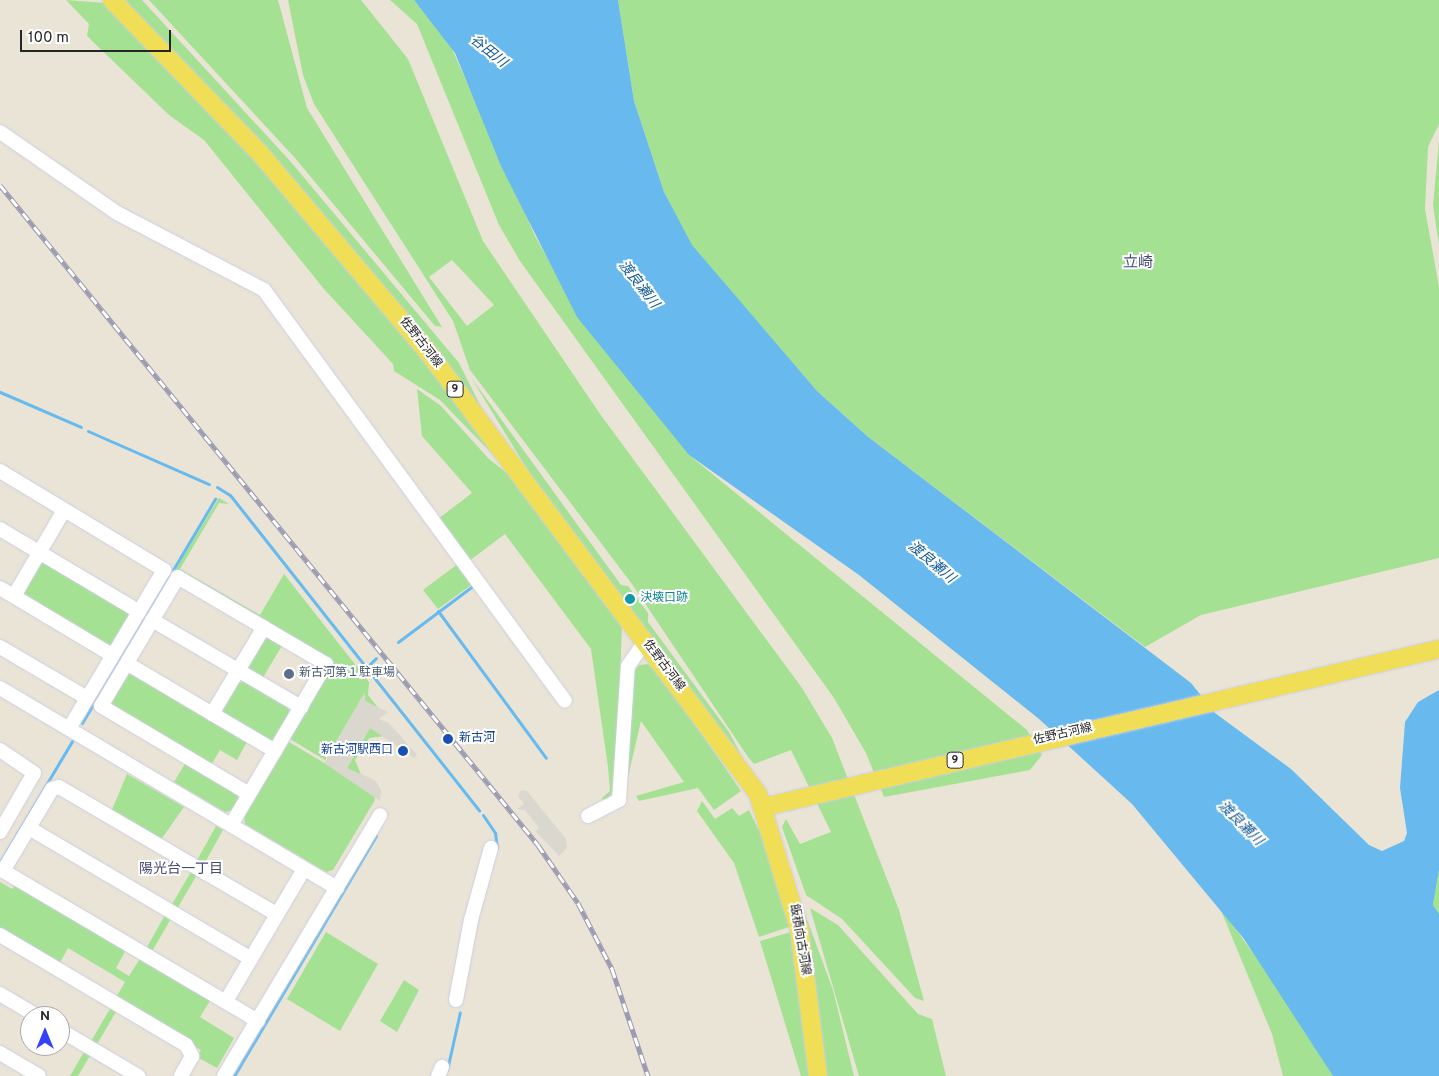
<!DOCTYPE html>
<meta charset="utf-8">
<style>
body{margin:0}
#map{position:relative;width:1439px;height:1076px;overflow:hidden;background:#eae4d7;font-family:Overpass,"Noto Sans JP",sans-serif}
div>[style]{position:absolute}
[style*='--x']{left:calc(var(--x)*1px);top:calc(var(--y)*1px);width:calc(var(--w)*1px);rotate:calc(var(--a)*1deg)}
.green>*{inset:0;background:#a4e192}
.plaza>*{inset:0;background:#dad7ce}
.water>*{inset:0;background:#68baee}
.stream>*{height:3px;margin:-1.5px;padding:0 1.5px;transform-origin:1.5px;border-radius:1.5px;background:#68baee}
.roads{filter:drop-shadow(0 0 1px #cdcee0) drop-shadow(0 0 1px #cdcee0)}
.minor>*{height:14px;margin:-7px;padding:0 7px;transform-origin:7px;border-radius:7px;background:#fff}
.major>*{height:18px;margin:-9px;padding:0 9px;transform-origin:9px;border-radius:9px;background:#f0df56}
.rail>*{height:5px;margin-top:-2.5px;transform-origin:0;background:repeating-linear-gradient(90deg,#fff 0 9px,#9b9bb1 0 18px);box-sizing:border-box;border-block:1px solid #9b9bb1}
.dots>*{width:14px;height:14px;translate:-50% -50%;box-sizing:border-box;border:2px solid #fff;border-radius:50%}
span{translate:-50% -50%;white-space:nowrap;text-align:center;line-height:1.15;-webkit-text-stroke:4px #fff;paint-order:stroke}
.shield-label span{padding:1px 4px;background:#fff;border:1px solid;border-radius:4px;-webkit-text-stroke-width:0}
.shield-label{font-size:11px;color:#262626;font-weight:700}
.street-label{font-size:12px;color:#262626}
.culture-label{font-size:12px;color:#0d838f}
.left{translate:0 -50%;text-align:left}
.service-label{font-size:12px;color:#4e5e75}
.transit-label{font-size:12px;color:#164399}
.right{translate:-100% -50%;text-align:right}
.water-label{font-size:14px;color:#0d5594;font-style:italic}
.neighbourhood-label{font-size:14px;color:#484a76}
.quarter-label{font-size:15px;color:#484a76}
.north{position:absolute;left:20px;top:1006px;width:50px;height:50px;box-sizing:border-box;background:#fff;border:1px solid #a8a8a8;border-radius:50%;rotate:0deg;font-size:14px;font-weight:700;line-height:20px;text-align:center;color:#262626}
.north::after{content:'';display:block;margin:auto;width:18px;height:22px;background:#3441fa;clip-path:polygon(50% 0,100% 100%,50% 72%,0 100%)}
.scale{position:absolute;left:20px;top:30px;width:151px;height:22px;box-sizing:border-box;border:2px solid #262626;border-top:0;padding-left:6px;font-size:15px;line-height:18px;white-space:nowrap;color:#262626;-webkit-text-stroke:4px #fff;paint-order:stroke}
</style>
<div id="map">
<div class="green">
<i style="clip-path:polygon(66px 0,106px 3px,224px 123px,409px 338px,500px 462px,440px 400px,394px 371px,393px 364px,324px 289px,204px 140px,169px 115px,87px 36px,89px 24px)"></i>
<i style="clip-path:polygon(125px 0,142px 0,291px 162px,459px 363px,484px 413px)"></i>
<i style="clip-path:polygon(149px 0,278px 0,307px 108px,442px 327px,435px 326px,295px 158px)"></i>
<i style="clip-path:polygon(evenodd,288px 0,361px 0,408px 59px,483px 241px,600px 414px,802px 688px,832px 738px,899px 910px,924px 1001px,915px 998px,842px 919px,806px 895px,782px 827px,786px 819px,800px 844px,831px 832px,791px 750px,754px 764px,748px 757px,632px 584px,470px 370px,453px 321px,314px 104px,303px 75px,288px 0,452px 260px,494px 305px,467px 326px,429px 277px,452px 260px)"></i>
<i style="clip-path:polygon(390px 0,414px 0,449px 42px,535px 236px,564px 288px,689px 455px,1027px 730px,1042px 755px,1030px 770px,884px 797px,866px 753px,834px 698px,520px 261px,499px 225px,417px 24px)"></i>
<i style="clip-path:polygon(618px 0,1439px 0,1439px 124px,1428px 147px,1425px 209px,1439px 287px,1439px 558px,1201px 615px,1145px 647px,867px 436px,817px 391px,691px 245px,664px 192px,634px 101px)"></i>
<i style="clip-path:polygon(1439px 141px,1439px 245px,1433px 205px)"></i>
<i style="clip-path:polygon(472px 379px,621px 585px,628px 586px,648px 613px,648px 622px,729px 732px,742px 757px,535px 482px)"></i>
<i style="clip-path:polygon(417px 389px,441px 406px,489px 459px,515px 479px,622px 625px,616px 789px,606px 800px,601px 799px,610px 791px,608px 767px,591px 649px,505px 534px,469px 561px,438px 519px,472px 493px,422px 436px)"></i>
<i style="clip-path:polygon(219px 498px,229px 504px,219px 503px,180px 569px,260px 615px,284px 574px,369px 682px,368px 695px,380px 710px,365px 701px,365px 693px,325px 760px,290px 739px,334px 664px,175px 570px)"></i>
<i style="clip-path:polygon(44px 562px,127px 610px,129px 618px,114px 644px,107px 646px,24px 597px,22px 590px,37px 564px)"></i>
<i style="clip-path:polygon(459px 563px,474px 583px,438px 609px,423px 590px)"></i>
<i style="clip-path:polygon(269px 636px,283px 644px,262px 679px,250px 672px,247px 664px,263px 637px)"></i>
<i style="clip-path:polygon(648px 664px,665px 680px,741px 791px,714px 810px,698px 788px,639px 801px,636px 796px,684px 782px,641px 721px,628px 777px,632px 675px,639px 665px)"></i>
<i style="clip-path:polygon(135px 673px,248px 740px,237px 760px,220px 750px,210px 767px,112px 709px,110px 700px,124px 676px)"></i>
<i style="clip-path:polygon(247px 681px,287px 705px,290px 713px,274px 740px,267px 741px,224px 716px,222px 708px,236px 683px)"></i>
<i style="clip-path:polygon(370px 728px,385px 736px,369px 738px,355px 760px,362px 777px,347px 768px)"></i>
<i style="clip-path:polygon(289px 742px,373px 792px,375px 800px,333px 870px,326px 872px,245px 824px,244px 817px)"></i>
<i style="clip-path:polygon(186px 762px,236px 792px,239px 799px,233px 810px,225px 812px,174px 782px)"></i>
<i style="clip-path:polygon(127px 774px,184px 807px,160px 841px,111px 812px)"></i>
<i style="clip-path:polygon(702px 801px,715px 819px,732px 808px,739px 816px,749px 810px,758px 829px,762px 827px,792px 926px,759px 937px,734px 863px,697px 811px)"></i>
<i style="clip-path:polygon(216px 826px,223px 830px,203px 866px,196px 862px)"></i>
<i style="clip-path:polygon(192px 870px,198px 873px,177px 909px,171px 906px)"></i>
<i style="clip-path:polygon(1439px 870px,1439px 914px,1433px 905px)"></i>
<i style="clip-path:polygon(0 882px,12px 889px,16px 883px,127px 948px,116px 968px,129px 976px,141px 957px,211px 999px,200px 1017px,234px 1038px,217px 1068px,197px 1057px,201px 1050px,115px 999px,125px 982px,68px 948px,58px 966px,0 931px)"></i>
<i style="clip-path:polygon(801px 903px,833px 990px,854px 1076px,823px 1076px)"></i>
<i style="clip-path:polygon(810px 908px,838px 925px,918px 1014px,932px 1019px,946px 1076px,859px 1076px)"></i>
<i style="clip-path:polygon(1220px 908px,1278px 987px,1333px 1076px,1283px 1076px,1272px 1034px)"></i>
<i style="clip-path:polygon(166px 913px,172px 917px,151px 953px,146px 949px)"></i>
<i style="clip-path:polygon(794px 931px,812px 1076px,801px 1076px,760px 941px)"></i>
<i style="clip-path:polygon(326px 932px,378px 964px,340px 1031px,287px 999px)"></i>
<i style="clip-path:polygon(404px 980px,419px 990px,397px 1032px,380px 1021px)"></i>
<i style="clip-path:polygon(111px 1007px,117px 1010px,96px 1046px,90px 1043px)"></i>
<i style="clip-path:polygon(85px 1050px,91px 1054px,78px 1076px,70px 1076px)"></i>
</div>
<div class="plaza">
<i style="clip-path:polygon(365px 692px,365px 701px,388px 712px,379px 719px,389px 723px,417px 755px,414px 758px,370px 728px,347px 768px,375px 780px,381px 790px,380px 801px,324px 763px)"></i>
<i style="clip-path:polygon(521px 790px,527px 791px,566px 839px,567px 848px,559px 856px,535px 831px,539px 828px,525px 810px,517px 809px,524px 804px,518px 796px)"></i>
</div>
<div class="water">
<i style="clip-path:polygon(414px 0,618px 0,634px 101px,664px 192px,692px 245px,817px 391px,867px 436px,1191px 683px,1215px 713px,1291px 769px,1369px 845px,1382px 851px,1404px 841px,1407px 833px,1400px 788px,1405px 722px,1418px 702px,1439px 690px,1439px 870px,1433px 905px,1439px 914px,1439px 1076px,1333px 1076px,1244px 939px,1132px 804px,1039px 719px,859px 575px,689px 455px,577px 317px,501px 166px,455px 53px)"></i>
</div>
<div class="stream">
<i style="--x:0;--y:392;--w:88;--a:23.4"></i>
<i style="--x:88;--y:431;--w:132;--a:23.7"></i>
<i style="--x:217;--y:487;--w:15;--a:32"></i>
<i style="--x:230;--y:495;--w:402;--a:51.7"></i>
<i style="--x:438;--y:611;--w:182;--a:53.7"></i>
<i style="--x:398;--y:642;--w:95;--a:-36.9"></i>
<i style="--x:366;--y:668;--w:14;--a:-45"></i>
<i style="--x:82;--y:723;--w:261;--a:-59.3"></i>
<i style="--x:483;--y:815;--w:22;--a:56"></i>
<i style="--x:495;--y:833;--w:15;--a:82"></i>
<i style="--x:0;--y:862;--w:141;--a:-59.2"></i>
<i style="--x:447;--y:1070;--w:59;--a:-77.4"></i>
<i style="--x:234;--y:1076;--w:279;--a:-59.4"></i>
</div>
<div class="roads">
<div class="minor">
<i style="--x:0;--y:132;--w:142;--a:34.7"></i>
<i style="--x:117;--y:213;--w:166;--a:27.6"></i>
<i style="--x:264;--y:290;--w:509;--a:53.78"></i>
<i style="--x:0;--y:471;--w:192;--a:31.1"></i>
<i style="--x:164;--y:570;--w:185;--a:120.9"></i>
<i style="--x:0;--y:529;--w:161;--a:30.7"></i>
<i style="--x:0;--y:588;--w:131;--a:30.9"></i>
<i style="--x:14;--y:596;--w:99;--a:-59.8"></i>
<i style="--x:152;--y:620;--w:173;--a:30.3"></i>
<i style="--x:0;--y:647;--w:101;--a:30.4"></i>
<i style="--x:128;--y:664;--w:171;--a:30.6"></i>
<i style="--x:0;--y:688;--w:392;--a:30.7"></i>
<i style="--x:212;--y:714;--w:101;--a:-59.1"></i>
<i style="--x:0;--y:750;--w:41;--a:34.1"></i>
<i style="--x:34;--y:773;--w:68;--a:120"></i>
<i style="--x:588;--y:816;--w:35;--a:-27"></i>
<i style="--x:619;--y:800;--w:134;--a:-86.2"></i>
<i style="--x:628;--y:666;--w:29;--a:-55"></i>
<i style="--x:231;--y:825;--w:102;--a:-59.4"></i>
<i style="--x:283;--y:737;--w:85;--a:-59.5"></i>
<i style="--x:326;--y:664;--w:172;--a:-149.6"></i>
<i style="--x:178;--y:577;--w:150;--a:120.8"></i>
<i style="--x:101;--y:706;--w:172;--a:30.7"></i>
<i style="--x:29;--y:828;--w:256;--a:30.5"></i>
<i style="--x:0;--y:935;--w:216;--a:30.6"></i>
<i style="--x:186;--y:1045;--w:13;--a:61"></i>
<i style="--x:192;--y:1056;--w:23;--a:119"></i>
<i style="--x:0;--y:994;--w:43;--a:30.7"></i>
<i style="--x:456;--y:1000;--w:81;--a:-79.4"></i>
<i style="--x:471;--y:920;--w:75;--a:-74.5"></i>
<i style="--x:226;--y:1001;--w:153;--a:-59.4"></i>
<i style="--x:258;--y:1021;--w:296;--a:-149.5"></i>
<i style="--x:3;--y:871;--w:96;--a:-59.1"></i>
<i style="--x:52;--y:789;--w:7;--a:-16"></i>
<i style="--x:59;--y:787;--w:251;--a:30.3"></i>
<i style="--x:60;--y:1030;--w:91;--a:30.5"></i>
<i style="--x:0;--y:1053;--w:45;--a:30.5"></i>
<i style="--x:224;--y:1076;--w:304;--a:-59.1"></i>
<i style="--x:438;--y:1076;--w:10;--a:-66"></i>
</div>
<div class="major">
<i style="--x:112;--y:0;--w:211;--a:46"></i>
<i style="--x:259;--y:152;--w:262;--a:49.8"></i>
<i style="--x:428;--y:352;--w:552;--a:53.25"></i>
<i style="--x:758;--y:794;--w:140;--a:73"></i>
<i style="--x:799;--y:928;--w:149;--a:82.7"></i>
<i style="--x:764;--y:807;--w:693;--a:-13.17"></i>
</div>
</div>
<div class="rail">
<i style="--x:0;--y:185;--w:851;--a:50.81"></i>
<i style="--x:538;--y:845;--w:70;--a:55.4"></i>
<i style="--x:578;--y:903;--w:74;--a:62.7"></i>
<i style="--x:612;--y:969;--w:113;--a:71.4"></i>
</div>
<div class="dots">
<i style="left:630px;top:599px;background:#0f9aa8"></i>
<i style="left:289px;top:674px;background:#5c6f8a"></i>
<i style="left:448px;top:739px;background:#1a4fb4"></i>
<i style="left:403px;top:751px;background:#1a4fb4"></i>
</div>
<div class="shield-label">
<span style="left:455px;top:389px">9</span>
<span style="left:955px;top:760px">9</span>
</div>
<div class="street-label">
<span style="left:420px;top:343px;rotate:52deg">佐野古河線</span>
<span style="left:663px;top:666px;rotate:53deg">佐野古河線</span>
<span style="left:1063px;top:735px;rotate:-13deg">佐野古河線</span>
<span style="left:799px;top:940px;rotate:80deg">飯積向古河線</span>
</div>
<div class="culture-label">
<span class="left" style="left:640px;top:599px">決壊口跡</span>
</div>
<div class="service-label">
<span class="left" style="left:299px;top:674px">新古河第１駐車場</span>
</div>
<div class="transit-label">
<span class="left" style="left:459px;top:739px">新古河</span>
<span class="right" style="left:393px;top:751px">新古河駅西口</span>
</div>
<div class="water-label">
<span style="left:488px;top:52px;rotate:39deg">谷田川</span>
<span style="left:638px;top:285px;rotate:52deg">渡良瀬川</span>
<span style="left:931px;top:563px;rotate:40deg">渡良瀬川</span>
<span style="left:1240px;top:824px;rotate:45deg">渡良瀬川</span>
</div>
<div class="neighbourhood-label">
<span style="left:181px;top:870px">陽光台一丁目</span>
</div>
<div class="quarter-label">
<span style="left:1138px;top:264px">立崎</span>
</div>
<div class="north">N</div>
<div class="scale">100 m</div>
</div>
